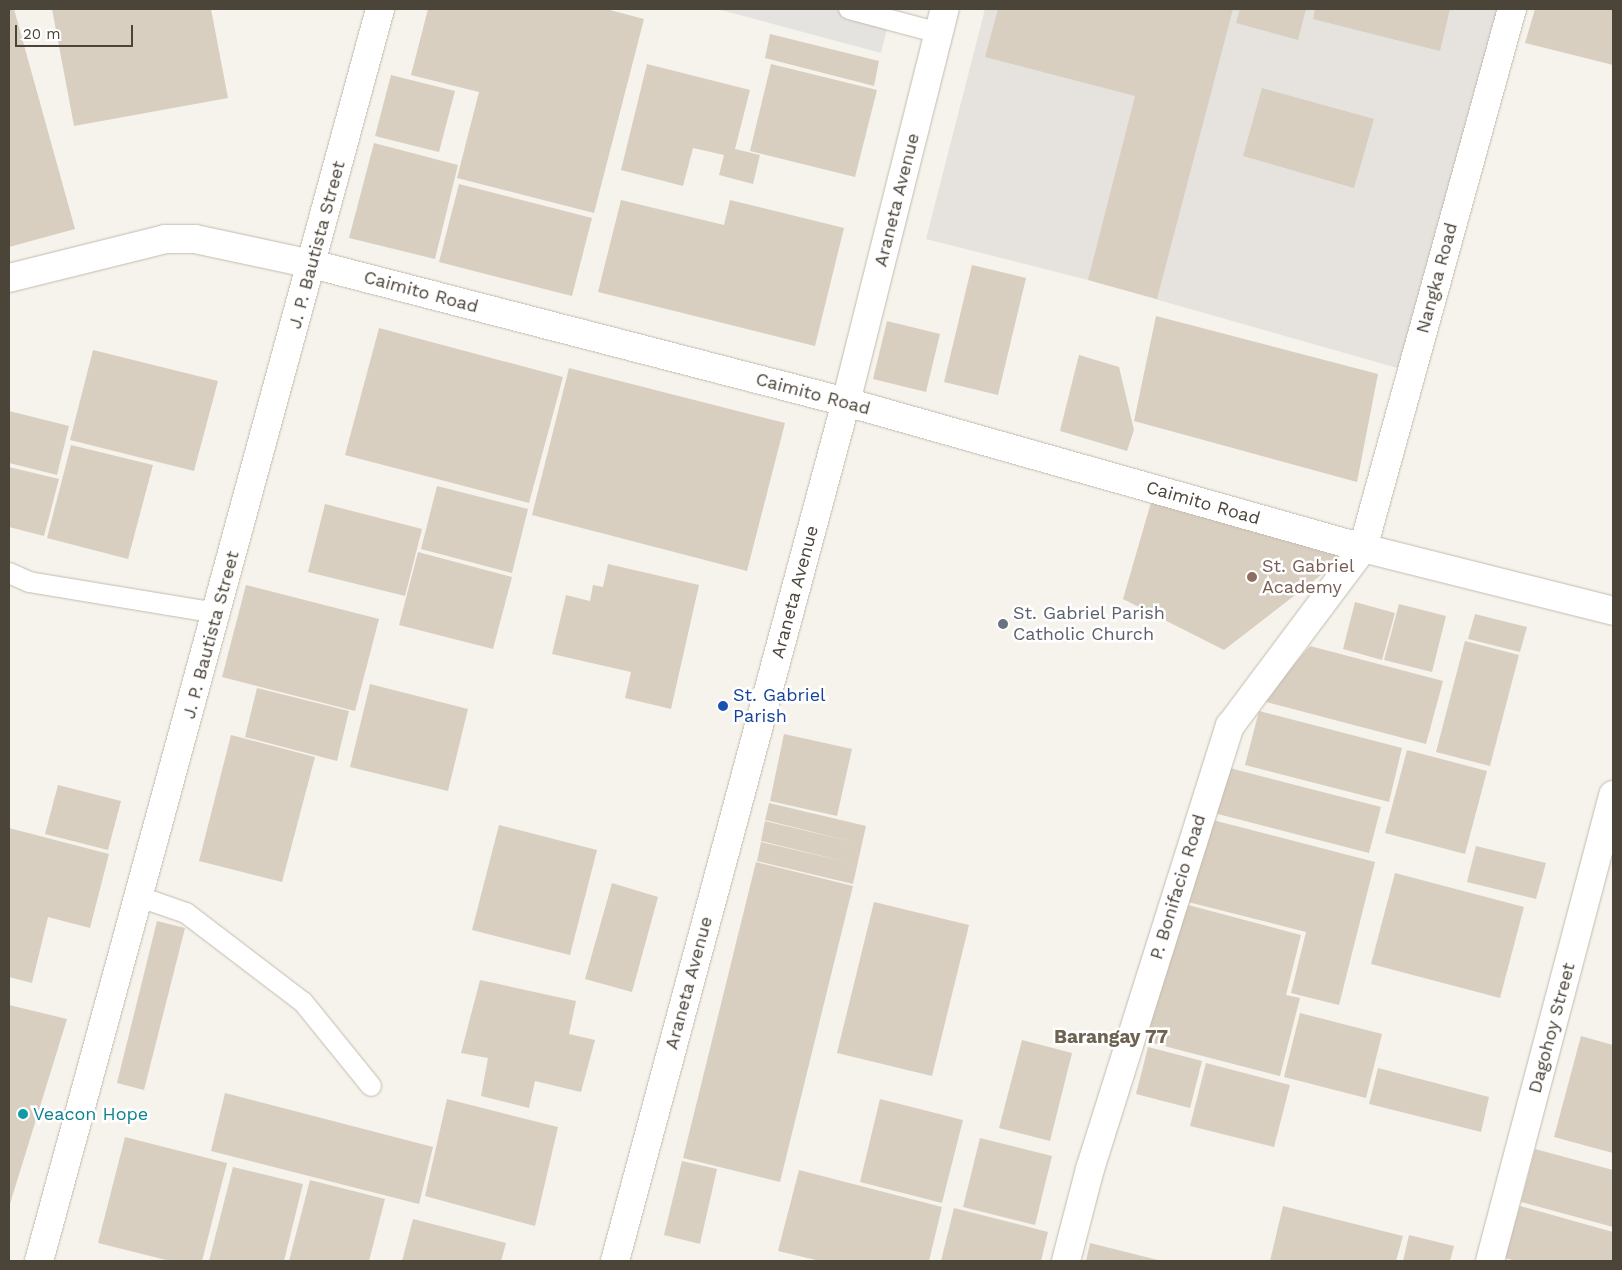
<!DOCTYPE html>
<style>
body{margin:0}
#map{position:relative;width:1622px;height:1270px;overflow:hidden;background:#f6f3ec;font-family:"Work Sans",sans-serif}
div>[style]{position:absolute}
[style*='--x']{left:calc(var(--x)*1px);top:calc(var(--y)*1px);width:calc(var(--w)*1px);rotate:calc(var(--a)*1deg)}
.industrial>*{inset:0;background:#e6e2dd}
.parking>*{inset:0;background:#e5e3e0}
.building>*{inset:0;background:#d8cfc1}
.roads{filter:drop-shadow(0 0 1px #c2bbae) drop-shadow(0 0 1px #c2bbae)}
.service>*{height:20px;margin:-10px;padding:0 10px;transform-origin:10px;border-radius:10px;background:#fff}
.minor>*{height:28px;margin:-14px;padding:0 14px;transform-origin:14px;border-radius:14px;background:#fff}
.tertiary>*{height:28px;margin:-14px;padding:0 14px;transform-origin:14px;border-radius:14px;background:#fff}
.dots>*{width:14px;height:14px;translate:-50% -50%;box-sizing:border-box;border:2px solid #fff;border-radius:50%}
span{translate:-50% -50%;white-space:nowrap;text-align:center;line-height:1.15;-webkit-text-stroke:5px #fff;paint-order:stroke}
.street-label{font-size:18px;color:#4b4439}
.education-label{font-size:18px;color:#785e54}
.left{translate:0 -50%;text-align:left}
.worship-label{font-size:18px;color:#5b616d}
.transit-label{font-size:18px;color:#164399}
.culture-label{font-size:18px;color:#0d838f}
.neighbourhood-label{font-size:19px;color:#6e6250;font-weight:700}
.frame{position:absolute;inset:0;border:10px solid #4b4439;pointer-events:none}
.scale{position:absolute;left:15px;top:25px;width:118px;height:22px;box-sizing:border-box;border:2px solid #4b4439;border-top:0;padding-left:6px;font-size:15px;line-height:18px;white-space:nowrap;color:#4b4439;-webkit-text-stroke:4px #fff;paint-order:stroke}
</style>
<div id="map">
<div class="industrial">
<i style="clip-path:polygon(985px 9px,1509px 9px,1422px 375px,1088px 280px,926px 239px)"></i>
</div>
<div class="parking">
<i style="clip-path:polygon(717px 9px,892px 9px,881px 53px)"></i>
</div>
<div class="building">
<i style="clip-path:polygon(9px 9px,14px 9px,75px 229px,9px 247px)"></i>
<i style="clip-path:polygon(52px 9px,211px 9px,228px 98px,74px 126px)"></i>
<i style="clip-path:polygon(428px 9px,606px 9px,644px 19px,594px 213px,457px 178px,479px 92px,411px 75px)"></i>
<i style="clip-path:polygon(998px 9px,1233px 9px,1157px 299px,1088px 280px,1135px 96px,985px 57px)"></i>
<i style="clip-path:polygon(1240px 9px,1306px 9px,1298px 40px,1236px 23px)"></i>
<i style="clip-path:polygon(1315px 9px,1450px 9px,1440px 51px,1313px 19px)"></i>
<i style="clip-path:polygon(1535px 9px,1613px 9px,1613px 65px,1525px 43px)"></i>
<i style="clip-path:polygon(770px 34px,879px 61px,874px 86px,765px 58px)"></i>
<i style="clip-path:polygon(647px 64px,750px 90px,735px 149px,760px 155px,753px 184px,719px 175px,724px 155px,693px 148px,683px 186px,621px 170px)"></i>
<i style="clip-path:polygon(771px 64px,877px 90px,855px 177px,750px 151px)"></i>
<i style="clip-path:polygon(391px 75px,455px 91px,439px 152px,375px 136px)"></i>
<i style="clip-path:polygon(1262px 88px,1374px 119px,1354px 188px,1243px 156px)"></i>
<i style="clip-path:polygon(374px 143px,458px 165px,435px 259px,349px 238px)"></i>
<i style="clip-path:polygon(459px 184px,592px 218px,572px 296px,439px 262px)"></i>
<i style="clip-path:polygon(621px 200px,724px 225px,730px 200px,844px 228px,815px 346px,598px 292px)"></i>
<i style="clip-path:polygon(972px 265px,1026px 278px,998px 395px,944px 382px)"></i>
<i style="clip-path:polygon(1156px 316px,1378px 374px,1357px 482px,1134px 421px)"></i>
<i style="clip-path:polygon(887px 321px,940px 334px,926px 392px,873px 379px)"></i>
<i style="clip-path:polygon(379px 328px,563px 377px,529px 503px,345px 455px)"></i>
<i style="clip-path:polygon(93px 350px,218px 381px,194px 471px,70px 440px)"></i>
<i style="clip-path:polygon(1079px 355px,1119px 367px,1134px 430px,1127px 451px,1060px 431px)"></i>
<i style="clip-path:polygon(569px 368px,785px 423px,747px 571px,532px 515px)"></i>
<i style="clip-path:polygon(9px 411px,69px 426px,57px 475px,9px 463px)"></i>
<i style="clip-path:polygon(71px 445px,153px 465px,128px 559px,47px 538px)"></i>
<i style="clip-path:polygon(9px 467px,59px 479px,44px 536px,9px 527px)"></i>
<i style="clip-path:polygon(437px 486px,528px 509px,512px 573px,421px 549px)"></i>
<i style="clip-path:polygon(1152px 499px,1347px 555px,1224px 650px,1123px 599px)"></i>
<i style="clip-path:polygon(325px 504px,422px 529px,405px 596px,308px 572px)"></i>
<i style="clip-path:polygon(418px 552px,512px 577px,493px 649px,399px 625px)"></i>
<i style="clip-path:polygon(608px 564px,699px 585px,671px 709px,625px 698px,631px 672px,552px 654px,566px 595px,590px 601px,593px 585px,603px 587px)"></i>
<i style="clip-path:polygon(246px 585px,379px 619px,355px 711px,222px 677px)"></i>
<i style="clip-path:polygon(1355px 602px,1395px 613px,1382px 660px,1343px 649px)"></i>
<i style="clip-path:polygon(1399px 604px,1446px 616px,1432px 672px,1384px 660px)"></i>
<i style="clip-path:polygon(1475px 614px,1527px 627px,1520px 652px,1468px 639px)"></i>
<i style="clip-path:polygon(1465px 641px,1519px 655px,1490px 766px,1436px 752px)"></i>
<i style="clip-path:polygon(1310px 646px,1443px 681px,1426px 744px,1262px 701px)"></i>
<i style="clip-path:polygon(370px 684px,468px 709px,448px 791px,350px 767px)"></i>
<i style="clip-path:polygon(257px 688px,349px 711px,337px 761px,245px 737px)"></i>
<i style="clip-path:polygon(1259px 711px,1402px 748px,1389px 802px,1245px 765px)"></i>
<i style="clip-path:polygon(784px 734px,852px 749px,837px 816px,770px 801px)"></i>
<i style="clip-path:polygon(231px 735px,315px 757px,282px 882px,199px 861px)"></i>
<i style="clip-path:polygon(1407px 750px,1487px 771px,1465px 854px,1385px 833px)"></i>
<i style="clip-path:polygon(1222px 766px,1381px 807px,1369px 853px,1210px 812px)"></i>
<i style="clip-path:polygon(58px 785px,121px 801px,108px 850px,45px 834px)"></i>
<i style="clip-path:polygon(769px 803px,866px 826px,853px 884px,757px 861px,761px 842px,847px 862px,761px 841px,765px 821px,853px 842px,765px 820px)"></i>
<i style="clip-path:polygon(1201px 817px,1375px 862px,1339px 1005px,1291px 993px,1306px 932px,1180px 900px)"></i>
<i style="clip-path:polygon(499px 825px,597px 850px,570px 955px,472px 930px)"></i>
<i style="clip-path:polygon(9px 828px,109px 854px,90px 928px,48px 917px,32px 983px,9px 977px)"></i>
<i style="clip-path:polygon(1476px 846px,1546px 863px,1536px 899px,1467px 882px)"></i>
<i style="clip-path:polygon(756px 862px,853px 886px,780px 1182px,683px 1158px)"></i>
<i style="clip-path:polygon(1395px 873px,1524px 907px,1500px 998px,1371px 964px)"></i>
<i style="clip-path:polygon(612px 883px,658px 897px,632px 992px,585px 979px)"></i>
<i style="clip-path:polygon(874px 902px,969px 925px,932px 1076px,837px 1053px)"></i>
<i style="clip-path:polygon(1177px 902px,1301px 935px,1286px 995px,1300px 998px,1280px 1076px,1141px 1040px)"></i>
<i style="clip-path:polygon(157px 921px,185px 928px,144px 1090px,117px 1083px)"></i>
<i style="clip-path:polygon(480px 980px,576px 1001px,569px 1034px,595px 1040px,581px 1092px,535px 1081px,529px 1108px,481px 1096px,488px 1058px,461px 1053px)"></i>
<i style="clip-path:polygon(9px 1005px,67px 1019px,9px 1207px)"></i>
<i style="clip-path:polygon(1300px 1013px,1382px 1034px,1366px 1098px,1284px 1077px)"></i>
<i style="clip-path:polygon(1581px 1036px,1613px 1045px,1613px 1153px,1554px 1137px)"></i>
<i style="clip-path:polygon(1022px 1040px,1072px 1053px,1050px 1141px,999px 1128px)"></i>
<i style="clip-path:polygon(1148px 1047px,1202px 1061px,1190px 1108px,1136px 1094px)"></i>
<i style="clip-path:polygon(1206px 1063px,1290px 1085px,1274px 1147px,1190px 1126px)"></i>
<i style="clip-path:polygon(1378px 1068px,1489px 1097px,1481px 1132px,1369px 1104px)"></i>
<i style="clip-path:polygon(225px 1093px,433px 1147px,419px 1204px,211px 1151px)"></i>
<i style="clip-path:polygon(447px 1099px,558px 1127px,535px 1226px,425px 1196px)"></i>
<i style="clip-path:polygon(880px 1099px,963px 1120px,942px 1203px,860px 1182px)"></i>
<i style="clip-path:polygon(125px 1137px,227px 1163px,202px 1261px,170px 1261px,98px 1243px)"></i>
<i style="clip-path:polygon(980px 1138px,1052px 1156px,1035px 1225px,963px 1207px)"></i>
<i style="clip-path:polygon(1535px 1149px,1613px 1170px,1613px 1227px,1521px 1202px)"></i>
<i style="clip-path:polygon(682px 1161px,717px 1169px,700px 1244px,664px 1235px)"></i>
<i style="clip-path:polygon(233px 1167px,303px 1184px,284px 1261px,209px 1261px)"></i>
<i style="clip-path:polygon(799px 1170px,942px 1207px,929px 1261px,820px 1261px,778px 1251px)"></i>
<i style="clip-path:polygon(310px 1180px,385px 1199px,369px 1261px,289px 1261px)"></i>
<i style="clip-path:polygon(1283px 1206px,1403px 1236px,1396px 1261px,1270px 1261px)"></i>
<i style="clip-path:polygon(1520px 1206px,1613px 1232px,1613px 1261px,1516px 1261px,1505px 1258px)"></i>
<i style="clip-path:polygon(954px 1208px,1048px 1232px,1041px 1261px,941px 1261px)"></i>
<i style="clip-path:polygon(413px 1219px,506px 1243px,501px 1261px,402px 1261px)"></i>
<i style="clip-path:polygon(1409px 1235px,1454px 1246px,1450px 1261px,1403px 1261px)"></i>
<i style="clip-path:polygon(1090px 1243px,1162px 1261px,1086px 1261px)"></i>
</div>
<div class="roads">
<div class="service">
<i style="--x:849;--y:9;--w:93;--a:14.9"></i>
<i style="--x:9;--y:573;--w:22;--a:24"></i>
<i style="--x:29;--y:582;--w:191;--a:9.4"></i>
<i style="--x:140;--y:897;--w:49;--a:19.2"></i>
<i style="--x:186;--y:913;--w:147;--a:37.3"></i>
<i style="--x:303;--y:1002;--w:108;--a:51"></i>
</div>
<div class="minor">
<i style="--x:9;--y:278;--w:161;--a:-14"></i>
<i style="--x:165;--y:239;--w:30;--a:0"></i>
<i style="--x:195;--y:239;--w:120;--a:12.1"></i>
<i style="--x:312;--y:264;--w:552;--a:14.49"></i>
<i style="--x:846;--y:402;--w:537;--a:15.77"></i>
<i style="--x:1363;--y:548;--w:258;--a:14.1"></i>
<i style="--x:1066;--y:1261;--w:95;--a:-75.4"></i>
<i style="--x:1090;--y:1169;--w:465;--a:-72.5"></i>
<i style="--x:1230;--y:726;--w:222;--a:-53.2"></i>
<i style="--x:1363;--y:548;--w:559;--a:-74.55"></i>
<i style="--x:1490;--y:1261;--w:482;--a:-75.2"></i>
</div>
<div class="tertiary">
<i style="--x:39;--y:1261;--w:1298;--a:-74.76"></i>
<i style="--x:615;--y:1261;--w:890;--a:-74.95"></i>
<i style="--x:846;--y:402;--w:405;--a:-75.9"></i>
</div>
</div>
<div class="dots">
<i style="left:1252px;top:577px;background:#8d6e63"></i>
<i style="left:1003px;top:624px;background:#6b7280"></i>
<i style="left:723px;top:706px;background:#1a4fb4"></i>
<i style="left:23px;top:1114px;background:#0f9aa8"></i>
</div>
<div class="street-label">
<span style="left:897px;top:200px;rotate:-76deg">Araneta Avenue</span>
<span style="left:317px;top:245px;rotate:-75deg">J. P. Bautista Street</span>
<span style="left:1437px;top:278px;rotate:-75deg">Nangka Road</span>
<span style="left:421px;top:292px;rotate:15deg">Caimito Road</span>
<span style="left:813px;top:394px;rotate:15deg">Caimito Road</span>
<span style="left:1203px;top:503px;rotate:16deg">Caimito Road</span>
<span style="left:795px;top:592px;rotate:-75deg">Araneta Avenue</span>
<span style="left:211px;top:635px;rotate:-75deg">J. P. Bautista Street</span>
<span style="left:1178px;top:887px;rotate:-73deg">P. Bonifacio Road</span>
<span style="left:689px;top:983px;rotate:-75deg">Araneta Avenue</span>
<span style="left:1552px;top:1028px;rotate:-75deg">Dagohoy Street</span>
</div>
<div class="education-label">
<span class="left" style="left:1262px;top:577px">St. Gabriel<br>Academy</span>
</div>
<div class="worship-label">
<span class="left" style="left:1013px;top:624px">St. Gabriel Parish<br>Catholic Church</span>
</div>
<div class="transit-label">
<span class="left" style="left:733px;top:706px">St. Gabriel<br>Parish</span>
</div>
<div class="culture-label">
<span class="left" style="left:33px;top:1114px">Veacon Hope</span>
</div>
<div class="neighbourhood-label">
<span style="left:1111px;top:1037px">Barangay 77</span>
</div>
<div class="frame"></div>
<div class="scale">20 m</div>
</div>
